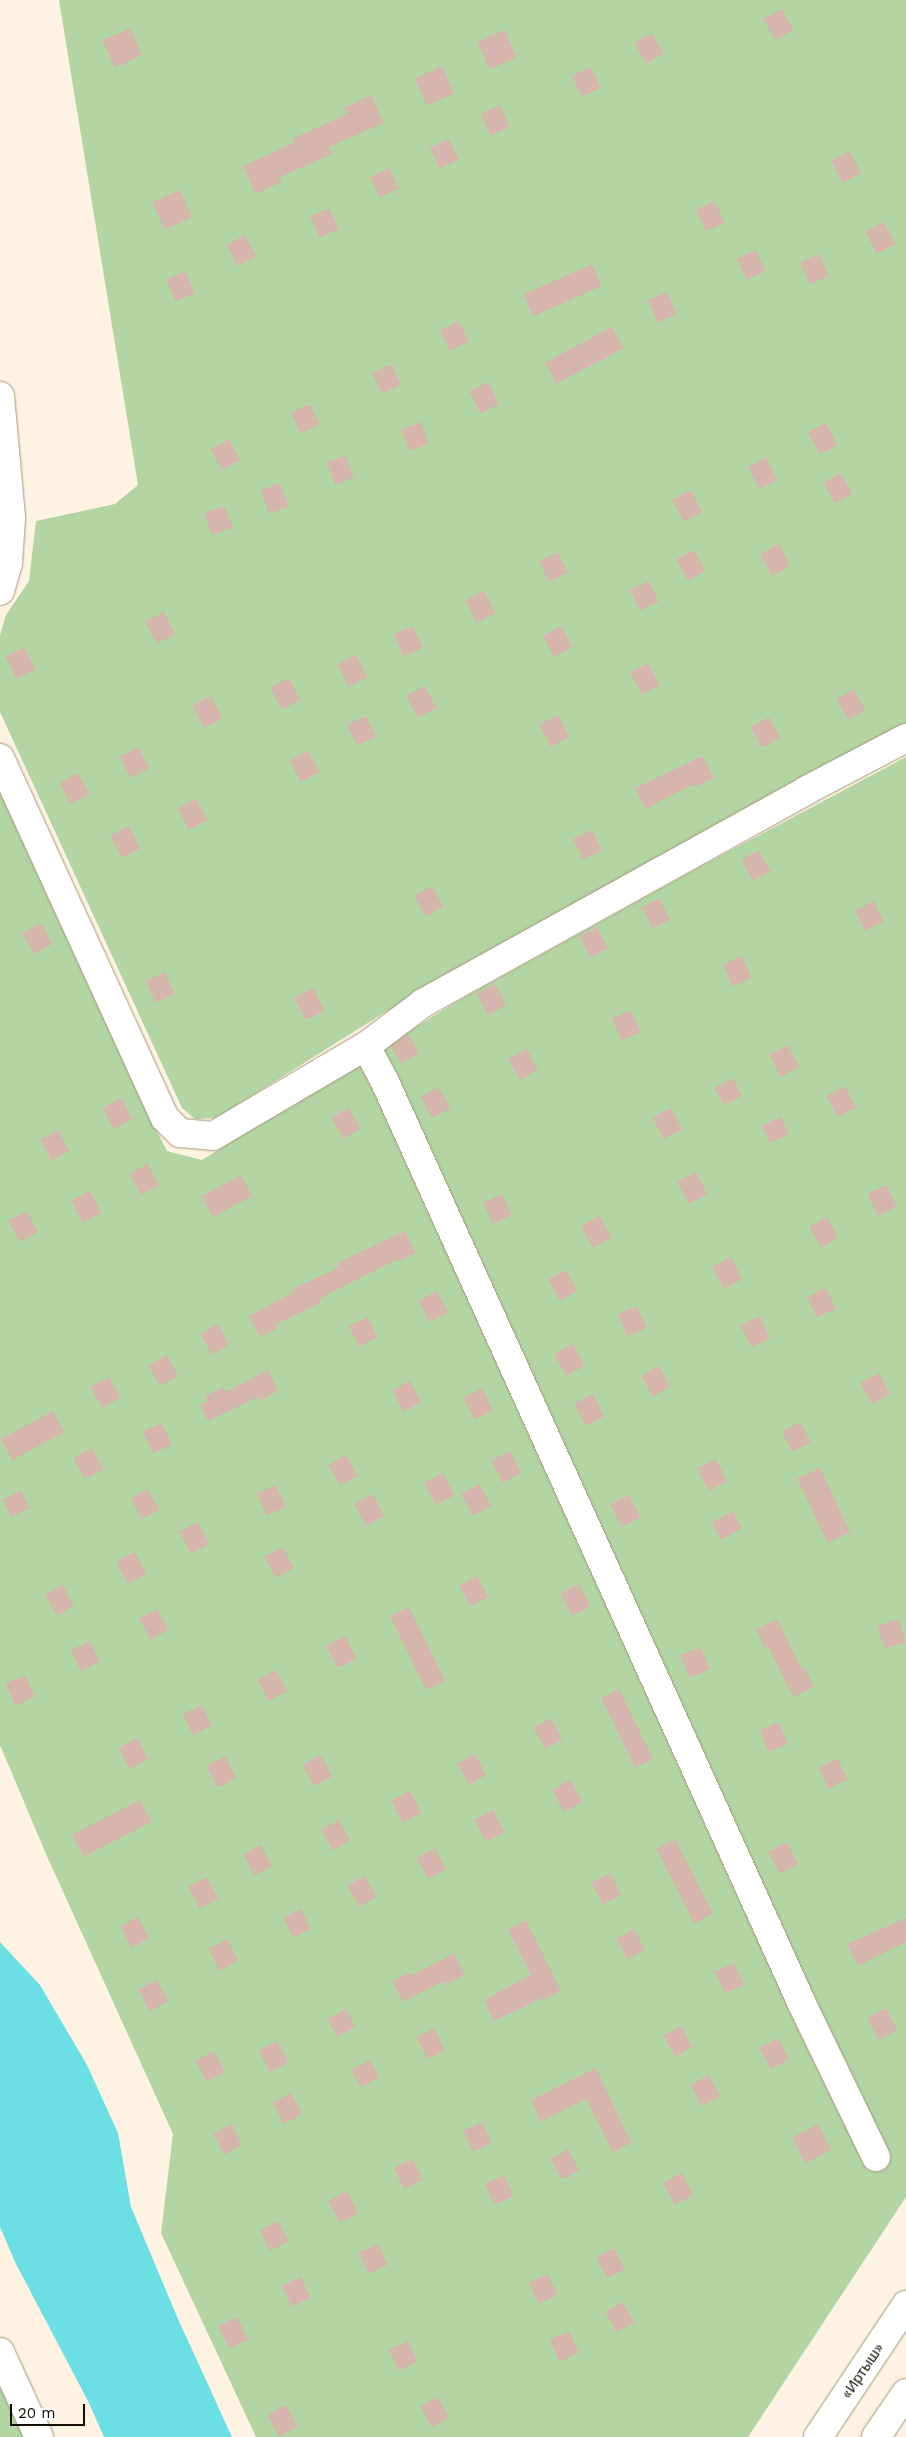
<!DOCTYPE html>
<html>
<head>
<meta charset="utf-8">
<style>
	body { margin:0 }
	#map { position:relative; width:906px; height:2437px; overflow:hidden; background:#fef3e3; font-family:"Work Sans",sans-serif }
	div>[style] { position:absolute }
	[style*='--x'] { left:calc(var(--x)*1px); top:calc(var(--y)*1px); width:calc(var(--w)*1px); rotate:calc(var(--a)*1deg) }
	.green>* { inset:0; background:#b2d5a3 }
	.water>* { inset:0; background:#6bdfe4 }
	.building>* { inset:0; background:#d6b5ac; transform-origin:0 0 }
	.roads { filter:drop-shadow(0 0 1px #a6967c) drop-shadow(0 0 1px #a6967c) }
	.minor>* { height:28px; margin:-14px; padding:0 14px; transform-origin:14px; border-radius:14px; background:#fff }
	.trunk>* { height:28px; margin:-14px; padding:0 14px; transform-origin:14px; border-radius:14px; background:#fff }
	span { translate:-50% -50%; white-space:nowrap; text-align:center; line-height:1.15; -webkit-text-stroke:4.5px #fff; paint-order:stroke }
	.street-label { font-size:15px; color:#140f06 }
	.scale { position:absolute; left:10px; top:2404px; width:75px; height:22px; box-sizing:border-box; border:2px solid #140f06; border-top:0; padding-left:6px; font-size:15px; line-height:18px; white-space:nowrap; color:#140f06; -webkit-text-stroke:4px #fff; paint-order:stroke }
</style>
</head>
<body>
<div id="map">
	<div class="green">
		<i style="clip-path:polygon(59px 0,906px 0,906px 730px,387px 1011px,216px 1118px,195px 1119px,182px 1108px,0 712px,0 635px,6px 615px,29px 581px,36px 521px,115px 504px,138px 485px)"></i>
		<i style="clip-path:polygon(906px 757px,906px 2197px,748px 2437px,256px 2437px,161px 2233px,173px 2134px,46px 1854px,0 1745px,0 773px,146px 1109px,167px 1151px,202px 1160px,461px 999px,692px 871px)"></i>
		<i style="clip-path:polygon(0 2386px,26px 2437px,0 2437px)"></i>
	</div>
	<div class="water">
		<i style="clip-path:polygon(0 1942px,40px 1985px,87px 2065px,118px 2133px,131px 2207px,178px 2319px,232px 2437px,104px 2437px,88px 2401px,16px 2264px,0 2227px)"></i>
	</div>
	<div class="building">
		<i style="left:782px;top:9px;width:24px;height:21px;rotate:62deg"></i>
		<i style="left:130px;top:28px;width:30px;height:30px;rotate:66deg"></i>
		<i style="left:505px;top:30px;width:30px;height:30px;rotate:67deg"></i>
		<i style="left:652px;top:33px;width:24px;height:20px;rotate:62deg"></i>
		<i style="left:442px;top:66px;width:30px;height:30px;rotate:66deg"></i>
		<i style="left:591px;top:67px;width:23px;height:21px;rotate:65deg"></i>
		<i style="clip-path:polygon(371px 95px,384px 123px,329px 147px,332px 154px,280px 177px,282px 182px,255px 194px,243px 166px,294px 143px,292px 139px,347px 114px,344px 108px)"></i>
		<i style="left:500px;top:105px;width:24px;height:21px;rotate:66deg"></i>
		<i style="left:449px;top:139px;width:23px;height:21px;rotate:65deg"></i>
		<i style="left:850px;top:151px;width:25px;height:21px;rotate:63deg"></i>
		<i style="left:389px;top:168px;width:23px;height:21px;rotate:65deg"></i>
		<i style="left:180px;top:190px;width:30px;height:30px;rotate:66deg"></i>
		<i style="left:715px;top:201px;width:24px;height:21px;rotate:66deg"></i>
		<i style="left:329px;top:208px;width:23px;height:21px;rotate:65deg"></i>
		<i style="left:884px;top:222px;width:25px;height:21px;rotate:63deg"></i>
		<i style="left:245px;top:235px;width:24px;height:21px;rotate:62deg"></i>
		<i style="left:756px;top:250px;width:23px;height:21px;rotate:65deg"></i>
		<i style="left:819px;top:254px;width:24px;height:21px;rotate:66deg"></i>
		<i style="left:592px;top:264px;width:24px;height:75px;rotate:66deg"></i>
		<i style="left:185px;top:271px;width:24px;height:21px;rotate:66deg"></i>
		<i style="left:667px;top:292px;width:24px;height:21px;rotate:66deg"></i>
		<i style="left:459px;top:321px;width:23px;height:21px;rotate:65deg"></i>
		<i style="left:612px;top:327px;width:24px;height:76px;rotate:62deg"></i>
		<i style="left:391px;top:364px;width:23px;height:21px;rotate:65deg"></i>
		<i style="left:488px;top:382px;width:25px;height:21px;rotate:63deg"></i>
		<i style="left:310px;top:404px;width:23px;height:21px;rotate:65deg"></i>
		<i style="left:421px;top:422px;width:23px;height:21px;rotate:70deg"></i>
		<i style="left:826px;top:423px;width:25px;height:20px;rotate:63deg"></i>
		<i style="left:229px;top:439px;width:24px;height:21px;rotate:62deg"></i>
		<i style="left:345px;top:455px;width:24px;height:20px;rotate:68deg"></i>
		<i style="left:766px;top:458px;width:25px;height:20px;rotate:63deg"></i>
		<i style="left:841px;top:473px;width:24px;height:20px;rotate:62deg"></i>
		<i style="left:280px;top:483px;width:25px;height:21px;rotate:69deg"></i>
		<i style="left:691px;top:490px;width:25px;height:21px;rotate:63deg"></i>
		<i style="left:225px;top:506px;width:23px;height:22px;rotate:70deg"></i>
		<i style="left:779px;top:544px;width:25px;height:21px;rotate:63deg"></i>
		<i style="left:694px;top:550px;width:24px;height:20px;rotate:62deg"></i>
		<i style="left:558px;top:552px;width:23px;height:21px;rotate:65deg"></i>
		<i style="left:649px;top:581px;width:23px;height:21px;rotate:65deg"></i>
		<i style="left:484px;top:591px;width:25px;height:21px;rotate:63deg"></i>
		<i style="left:164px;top:612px;width:25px;height:21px;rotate:63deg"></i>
		<i style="left:413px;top:626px;width:24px;height:21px;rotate:66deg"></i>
		<i style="left:561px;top:626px;width:24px;height:21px;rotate:62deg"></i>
		<i style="left:24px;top:647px;width:25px;height:21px;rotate:63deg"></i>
		<i style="left:356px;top:655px;width:25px;height:21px;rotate:63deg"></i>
		<i style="left:648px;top:663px;width:25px;height:20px;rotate:63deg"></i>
		<i style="left:289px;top:678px;width:25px;height:21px;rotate:63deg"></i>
		<i style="left:425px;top:686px;width:25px;height:21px;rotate:63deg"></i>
		<i style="left:854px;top:689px;width:24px;height:20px;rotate:62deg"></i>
		<i style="left:211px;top:696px;width:25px;height:21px;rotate:63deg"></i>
		<i style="left:558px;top:715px;width:25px;height:21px;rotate:63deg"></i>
		<i style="left:366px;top:716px;width:23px;height:21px;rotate:65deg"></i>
		<i style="left:769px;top:717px;width:24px;height:21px;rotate:62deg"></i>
		<i style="left:138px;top:747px;width:24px;height:21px;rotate:62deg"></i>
		<i style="left:308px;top:751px;width:24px;height:21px;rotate:62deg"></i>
		<i style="clip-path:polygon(703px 756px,714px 778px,695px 787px,694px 784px,646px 809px,635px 788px)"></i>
		<i style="left:78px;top:773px;width:24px;height:21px;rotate:62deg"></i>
		<i style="left:196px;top:799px;width:24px;height:21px;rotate:62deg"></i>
		<i style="left:129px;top:826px;width:25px;height:21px;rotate:63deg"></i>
		<i style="left:592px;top:830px;width:23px;height:21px;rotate:65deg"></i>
		<i style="left:759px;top:850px;width:24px;height:20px;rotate:62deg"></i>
		<i style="left:432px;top:886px;width:24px;height:20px;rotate:62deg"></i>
		<i style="left:659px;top:898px;width:24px;height:20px;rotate:62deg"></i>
		<i style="left:874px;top:901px;width:23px;height:21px;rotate:65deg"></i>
		<i style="left:41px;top:923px;width:24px;height:21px;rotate:62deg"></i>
		<i style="left:597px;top:927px;width:24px;height:20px;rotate:62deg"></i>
		<i style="left:742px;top:956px;width:24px;height:21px;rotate:66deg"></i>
		<i style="left:165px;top:972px;width:24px;height:21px;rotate:66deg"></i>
		<i style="left:495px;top:984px;width:24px;height:21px;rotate:62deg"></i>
		<i style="left:313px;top:988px;width:25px;height:21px;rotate:63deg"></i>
		<i style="left:631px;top:1010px;width:24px;height:21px;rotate:66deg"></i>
		<i style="clip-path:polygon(408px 1034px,419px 1054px,400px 1063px,391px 1046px)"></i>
		<i style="left:788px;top:1045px;width:25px;height:21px;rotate:63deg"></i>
		<i style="left:527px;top:1049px;width:24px;height:21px;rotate:62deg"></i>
		<i style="left:733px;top:1078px;width:20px;height:21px;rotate:63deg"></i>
		<i style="left:845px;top:1086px;width:24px;height:21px;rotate:62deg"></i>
		<i style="left:439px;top:1087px;width:24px;height:21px;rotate:62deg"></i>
		<i style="left:121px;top:1098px;width:24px;height:21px;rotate:62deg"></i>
		<i style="left:349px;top:1108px;width:24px;height:20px;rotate:62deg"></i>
		<i style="left:671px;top:1108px;width:24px;height:21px;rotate:62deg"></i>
		<i style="left:781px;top:1117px;width:19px;height:21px;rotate:65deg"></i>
		<i style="left:58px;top:1130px;width:24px;height:20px;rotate:62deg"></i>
		<i style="left:148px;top:1164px;width:24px;height:21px;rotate:62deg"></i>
		<i style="left:696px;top:1172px;width:25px;height:21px;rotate:63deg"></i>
		<i style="left:241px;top:1175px;width:24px;height:45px;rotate:62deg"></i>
		<i style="left:887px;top:1185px;width:24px;height:21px;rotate:66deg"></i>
		<i style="left:90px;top:1191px;width:25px;height:21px;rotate:63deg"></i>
		<i style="left:502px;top:1194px;width:23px;height:21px;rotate:65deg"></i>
		<i style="left:27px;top:1211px;width:24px;height:21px;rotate:62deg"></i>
		<i style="left:600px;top:1216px;width:25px;height:21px;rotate:63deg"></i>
		<i style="left:827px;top:1217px;width:24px;height:20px;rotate:62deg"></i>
		<i style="clip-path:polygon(405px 1231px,416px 1253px,397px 1262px,396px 1260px,319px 1299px,320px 1303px,276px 1324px,278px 1328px,260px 1337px,249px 1316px,292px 1293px,291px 1290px,339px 1267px,337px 1263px)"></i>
		<i style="left:731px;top:1257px;width:25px;height:21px;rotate:63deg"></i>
		<i style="left:566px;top:1270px;width:24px;height:20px;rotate:62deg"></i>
		<i style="left:826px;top:1288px;width:23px;height:21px;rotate:65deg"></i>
		<i style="left:437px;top:1291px;width:24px;height:21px;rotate:62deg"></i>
		<i style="left:637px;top:1306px;width:24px;height:21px;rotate:66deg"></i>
		<i style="left:759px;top:1316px;width:25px;height:21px;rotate:63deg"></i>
		<i style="left:368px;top:1317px;width:23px;height:21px;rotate:65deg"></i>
		<i style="left:218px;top:1324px;width:24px;height:20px;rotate:62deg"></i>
		<i style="left:573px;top:1344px;width:25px;height:21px;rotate:63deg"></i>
		<i style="left:167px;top:1355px;width:24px;height:21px;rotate:62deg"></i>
		<i style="left:659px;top:1366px;width:24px;height:20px;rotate:62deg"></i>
		<i style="clip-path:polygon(268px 1370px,278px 1391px,260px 1401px,258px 1397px,208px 1421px,200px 1405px,208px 1401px,205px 1396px,224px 1387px,226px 1392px)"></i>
		<i style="left:879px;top:1373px;width:24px;height:21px;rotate:62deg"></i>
		<i style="left:109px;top:1377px;width:24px;height:21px;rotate:62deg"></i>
		<i style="left:410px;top:1381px;width:24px;height:20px;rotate:62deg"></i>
		<i style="left:482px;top:1388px;width:25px;height:21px;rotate:63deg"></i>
		<i style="left:593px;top:1394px;width:25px;height:21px;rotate:63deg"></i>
		<i style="left:53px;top:1411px;width:24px;height:59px;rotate:62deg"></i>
		<i style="left:801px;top:1422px;width:23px;height:21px;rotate:65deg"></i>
		<i style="left:162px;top:1423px;width:24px;height:21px;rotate:66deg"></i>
		<i style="left:92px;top:1448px;width:24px;height:21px;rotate:62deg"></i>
		<i style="left:510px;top:1451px;width:25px;height:21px;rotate:63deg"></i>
		<i style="left:346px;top:1455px;width:24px;height:20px;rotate:62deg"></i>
		<i style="left:716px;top:1459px;width:25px;height:21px;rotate:63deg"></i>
		<i style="left:820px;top:1468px;width:71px;height:25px;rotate:65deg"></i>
		<i style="left:443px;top:1473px;width:25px;height:21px;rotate:63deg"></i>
		<i style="left:480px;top:1484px;width:25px;height:21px;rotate:63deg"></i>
		<i style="left:276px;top:1485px;width:24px;height:21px;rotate:66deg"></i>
		<i style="left:148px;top:1489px;width:24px;height:20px;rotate:62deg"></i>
		<i style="left:21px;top:1490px;width:20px;height:21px;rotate:63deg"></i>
		<i style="left:373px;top:1494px;width:25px;height:21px;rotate:63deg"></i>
		<i style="left:629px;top:1495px;width:25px;height:21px;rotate:63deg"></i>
		<i style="left:733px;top:1511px;width:20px;height:24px;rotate:63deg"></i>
		<i style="left:198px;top:1522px;width:25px;height:21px;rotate:63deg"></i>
		<i style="left:283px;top:1547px;width:24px;height:21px;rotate:62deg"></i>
		<i style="left:135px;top:1552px;width:25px;height:21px;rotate:63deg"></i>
		<i style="left:477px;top:1576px;width:24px;height:20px;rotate:62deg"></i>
		<i style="left:579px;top:1584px;width:25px;height:21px;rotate:63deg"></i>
		<i style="left:63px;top:1585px;width:24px;height:20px;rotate:62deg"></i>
		<i style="left:409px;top:1607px;width:82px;height:21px;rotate:64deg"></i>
		<i style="left:157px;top:1609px;width:24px;height:20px;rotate:62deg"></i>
		<i style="clip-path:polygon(777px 1619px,802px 1670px,805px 1668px,814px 1687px,793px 1697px,768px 1646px,765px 1648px,756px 1629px)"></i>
		<i style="left:898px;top:1619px;width:24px;height:22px;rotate:71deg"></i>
		<i style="left:345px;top:1636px;width:25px;height:21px;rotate:63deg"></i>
		<i style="left:90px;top:1641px;width:23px;height:21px;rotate:65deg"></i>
		<i style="left:701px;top:1647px;width:24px;height:22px;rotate:68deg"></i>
		<i style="left:276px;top:1670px;width:24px;height:21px;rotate:62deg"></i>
		<i style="left:25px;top:1675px;width:24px;height:21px;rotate:66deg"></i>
		<i style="left:619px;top:1689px;width:78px;height:20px;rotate:64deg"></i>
		<i style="left:202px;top:1705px;width:23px;height:21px;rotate:65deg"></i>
		<i style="left:551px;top:1718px;width:24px;height:20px;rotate:62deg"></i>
		<i style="left:779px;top:1722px;width:24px;height:21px;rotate:68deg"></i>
		<i style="left:137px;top:1738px;width:24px;height:21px;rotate:62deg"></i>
		<i style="left:475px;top:1754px;width:24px;height:20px;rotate:62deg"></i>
		<i style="left:321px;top:1755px;width:24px;height:21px;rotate:62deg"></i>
		<i style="left:225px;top:1756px;width:25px;height:21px;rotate:63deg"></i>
		<i style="left:838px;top:1759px;width:23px;height:21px;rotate:65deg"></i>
		<i style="left:571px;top:1780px;width:25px;height:21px;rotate:63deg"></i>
		<i style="left:410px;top:1791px;width:25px;height:21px;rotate:63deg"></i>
		<i style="left:140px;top:1800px;width:25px;height:76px;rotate:63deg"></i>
		<i style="left:493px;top:1810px;width:25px;height:21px;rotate:63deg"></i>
		<i style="left:339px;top:1820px;width:24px;height:20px;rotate:62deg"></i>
		<i style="left:675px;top:1839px;width:84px;height:21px;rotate:63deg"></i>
		<i style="left:787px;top:1842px;width:25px;height:21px;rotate:63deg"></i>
		<i style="left:261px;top:1845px;width:24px;height:20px;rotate:62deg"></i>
		<i style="left:435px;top:1848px;width:24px;height:21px;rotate:62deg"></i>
		<i style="left:610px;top:1873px;width:25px;height:21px;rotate:63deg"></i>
		<i style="left:365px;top:1876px;width:24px;height:20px;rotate:62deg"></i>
		<i style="left:207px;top:1877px;width:25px;height:21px;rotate:63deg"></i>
		<i style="left:301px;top:1909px;width:22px;height:20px;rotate:63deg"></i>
		<i style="left:138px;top:1917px;width:24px;height:20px;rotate:62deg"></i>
		<i style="clip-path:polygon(906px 1918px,906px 1942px,858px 1966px,847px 1944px)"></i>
		<i style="clip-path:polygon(526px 1920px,561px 1991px,543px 2000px,541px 1998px,494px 2021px,484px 2000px,531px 1975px,508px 1929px)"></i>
		<i style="left:634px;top:1929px;width:24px;height:20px;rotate:62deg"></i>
		<i style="left:227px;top:1939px;width:25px;height:21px;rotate:63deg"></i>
		<i style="clip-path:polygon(454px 1953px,465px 1975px,446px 1984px,444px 1981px,403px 2002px,392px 1981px,411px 1972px,412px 1975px)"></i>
		<i style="left:734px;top:1963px;width:24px;height:21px;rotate:66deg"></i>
		<i style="left:157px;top:1980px;width:24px;height:21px;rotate:62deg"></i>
		<i style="left:886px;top:2008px;width:25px;height:21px;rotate:63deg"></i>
		<i style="left:346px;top:2009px;width:20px;height:21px;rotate:63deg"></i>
		<i style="left:681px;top:2026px;width:24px;height:20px;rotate:62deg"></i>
		<i style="left:434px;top:2028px;width:25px;height:20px;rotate:63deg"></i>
		<i style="left:778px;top:2038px;width:24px;height:21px;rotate:62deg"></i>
		<i style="left:277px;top:2041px;width:24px;height:21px;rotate:62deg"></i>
		<i style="left:214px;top:2051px;width:24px;height:21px;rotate:62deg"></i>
		<i style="left:370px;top:2060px;width:20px;height:21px;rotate:63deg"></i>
		<i style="clip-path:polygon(596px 2068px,631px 2143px,613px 2152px,586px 2099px,541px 2122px,531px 2100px)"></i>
		<i style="left:709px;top:2075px;width:24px;height:21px;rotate:62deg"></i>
		<i style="left:291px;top:2093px;width:24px;height:21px;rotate:62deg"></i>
		<i style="left:482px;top:2122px;width:23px;height:21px;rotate:65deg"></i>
		<i style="left:231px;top:2124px;width:24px;height:20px;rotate:62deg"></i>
		<i style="left:818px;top:2124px;width:29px;height:29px;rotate:63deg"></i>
		<i style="left:568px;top:2149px;width:24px;height:20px;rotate:62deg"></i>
		<i style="left:413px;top:2159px;width:23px;height:21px;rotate:65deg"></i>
		<i style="left:682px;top:2173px;width:25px;height:21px;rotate:63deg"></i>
		<i style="left:504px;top:2175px;width:23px;height:21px;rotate:65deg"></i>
		<i style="left:347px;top:2191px;width:25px;height:21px;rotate:63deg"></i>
		<i style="left:279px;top:2221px;width:23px;height:21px;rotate:65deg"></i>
		<i style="left:378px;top:2244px;width:23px;height:21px;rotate:65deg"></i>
		<i style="left:614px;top:2248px;width:24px;height:20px;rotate:62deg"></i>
		<i style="left:548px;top:2274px;width:23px;height:21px;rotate:65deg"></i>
		<i style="left:301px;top:2277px;width:23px;height:21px;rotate:65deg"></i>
		<i style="left:623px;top:2302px;width:24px;height:20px;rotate:62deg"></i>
		<i style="left:237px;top:2317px;width:25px;height:21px;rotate:63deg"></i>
		<i style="left:569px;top:2331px;width:24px;height:21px;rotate:66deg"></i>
		<i style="left:408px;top:2341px;width:23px;height:21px;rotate:65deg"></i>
		<i style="left:438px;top:2397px;width:24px;height:20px;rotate:62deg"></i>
		<i style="left:286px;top:2405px;width:25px;height:21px;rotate:63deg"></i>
	</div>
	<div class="roads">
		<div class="minor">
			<i style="--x:0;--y:396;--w:122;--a:84.8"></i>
			<i style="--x:11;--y:518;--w:45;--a:93.8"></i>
			<i style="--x:8;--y:563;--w:29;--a:106"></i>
			<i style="--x:0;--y:758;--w:396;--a:65.4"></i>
			<i style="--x:165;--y:1118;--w:21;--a:45"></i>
			<i style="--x:180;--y:1133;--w:33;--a:5"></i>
			<i style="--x:213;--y:1136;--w:178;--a:-30.5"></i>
			<i style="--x:366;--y:1046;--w:41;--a:62.2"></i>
			<i style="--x:385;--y:1082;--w:1012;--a:65.66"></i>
			<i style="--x:802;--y:2004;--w:170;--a:64.2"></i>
			<i style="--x:366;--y:1046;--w:71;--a:-37"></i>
			<i style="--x:423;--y:1003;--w:439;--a:-29"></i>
			<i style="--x:807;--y:790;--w:112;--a:-27.7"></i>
			<i style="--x:0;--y:2352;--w:94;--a:65.4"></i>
		</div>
		<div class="trunk">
			<i style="--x:818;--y:2437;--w:159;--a:-56.3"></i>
			<i style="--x:876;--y:2437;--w:53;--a:-55.7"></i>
		</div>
	</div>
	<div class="street-label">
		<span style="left:863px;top:2371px;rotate:-56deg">«Иртыш»</span>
	</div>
	<div class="scale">20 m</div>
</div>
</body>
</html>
